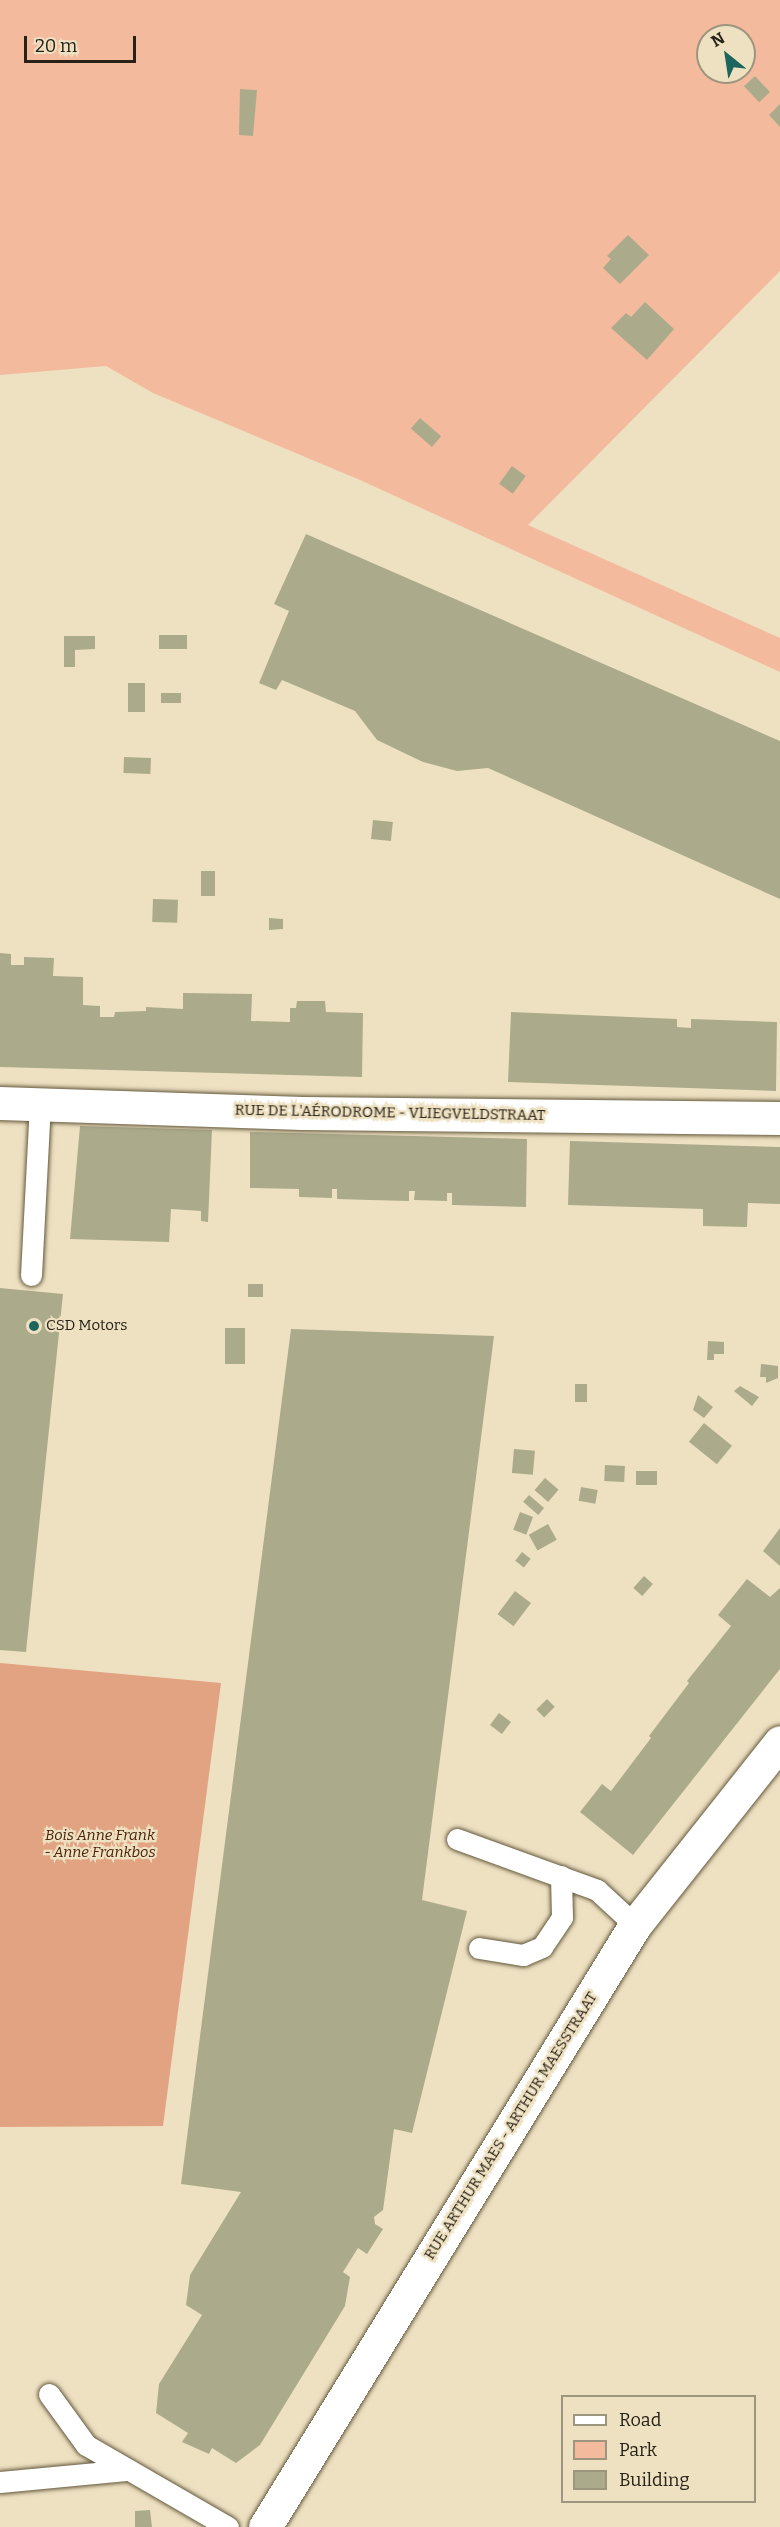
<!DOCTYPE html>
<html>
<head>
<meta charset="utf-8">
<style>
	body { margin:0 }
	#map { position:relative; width:780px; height:2527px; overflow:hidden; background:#eee1c2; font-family:Bitter,serif }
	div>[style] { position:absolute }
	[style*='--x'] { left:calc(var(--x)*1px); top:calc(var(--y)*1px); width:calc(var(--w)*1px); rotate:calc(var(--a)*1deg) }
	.green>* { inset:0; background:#f3ba9d }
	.forest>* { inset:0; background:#e2a382 }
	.building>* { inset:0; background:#abab8c; transform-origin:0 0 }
	.roads { filter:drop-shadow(0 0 2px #63583d) drop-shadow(0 0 2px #63583d) }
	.lane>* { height:21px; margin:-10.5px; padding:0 10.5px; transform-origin:10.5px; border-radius:10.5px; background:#fff }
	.street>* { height:33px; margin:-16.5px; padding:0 16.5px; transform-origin:16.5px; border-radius:16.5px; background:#fff }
	.dots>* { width:16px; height:16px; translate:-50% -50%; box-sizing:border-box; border:3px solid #eee1c2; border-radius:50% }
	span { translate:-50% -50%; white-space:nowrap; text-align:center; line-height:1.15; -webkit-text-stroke:4.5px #eee1c2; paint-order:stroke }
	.street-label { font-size:15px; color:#272217 }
	.poi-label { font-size:15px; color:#272217 }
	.left { translate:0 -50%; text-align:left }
	.park-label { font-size:15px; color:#4a2209; font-style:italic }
	.legend { position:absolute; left:561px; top:2395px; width:195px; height:108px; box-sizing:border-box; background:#eee1c2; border:2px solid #9e957e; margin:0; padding:8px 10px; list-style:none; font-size:18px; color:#272217 }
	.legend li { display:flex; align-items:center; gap:12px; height:30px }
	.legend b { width:30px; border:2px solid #9e957e }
	.north { position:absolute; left:696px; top:24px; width:60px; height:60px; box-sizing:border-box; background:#eee1c2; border:2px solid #9e957e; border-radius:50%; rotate:330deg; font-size:16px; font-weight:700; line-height:24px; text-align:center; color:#272217 }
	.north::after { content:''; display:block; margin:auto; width:21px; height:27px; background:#1c665e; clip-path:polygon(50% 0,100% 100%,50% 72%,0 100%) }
	.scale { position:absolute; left:24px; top:36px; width:112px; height:27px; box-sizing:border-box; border:3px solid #272217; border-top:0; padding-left:8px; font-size:18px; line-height:21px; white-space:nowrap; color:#272217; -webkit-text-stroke:4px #eee1c2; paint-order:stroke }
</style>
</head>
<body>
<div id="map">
	<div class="green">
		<i style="clip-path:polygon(evenodd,0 0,780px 0,780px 271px,528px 525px,780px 638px,780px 672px,360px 480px,153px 393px,106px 366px,0 375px,0 0,708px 36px,744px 36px,744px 72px,708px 72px,708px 36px)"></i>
	</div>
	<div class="forest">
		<i style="clip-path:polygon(0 1663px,221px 1683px,163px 2126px,0 2127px)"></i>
	</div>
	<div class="building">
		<i style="left:755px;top:76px;width:22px;height:15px;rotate:47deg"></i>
		<i style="clip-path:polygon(240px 89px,257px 90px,253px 136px,239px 135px)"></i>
		<i style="clip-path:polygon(780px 104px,780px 127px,769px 115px)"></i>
		<i style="clip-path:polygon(628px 235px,649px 255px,620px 284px,603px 268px,611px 259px,607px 256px)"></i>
		<i style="clip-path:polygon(645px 302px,674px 329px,647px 360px,611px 328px,626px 313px,631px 317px)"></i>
		<i style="left:420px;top:418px;width:28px;height:14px;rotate:41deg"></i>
		<i style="left:512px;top:466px;width:17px;height:22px;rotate:36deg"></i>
		<i style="clip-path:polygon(306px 534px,780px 741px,780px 899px,488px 768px,457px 771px,423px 762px,377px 740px,355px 711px,282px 680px,276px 690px,259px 683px,289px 611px,274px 604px)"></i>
		<i style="left:159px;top:635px;width:28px;height:14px"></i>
		<i style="clip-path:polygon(64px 636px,95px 636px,95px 649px,75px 650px,75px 667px,64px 667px)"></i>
		<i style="left:128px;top:683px;width:17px;height:29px"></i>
		<i style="left:161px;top:693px;width:20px;height:10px"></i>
		<i style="left:124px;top:757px;width:27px;height:16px;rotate:2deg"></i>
		<i style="left:373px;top:820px;width:20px;height:19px;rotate:6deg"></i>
		<i style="left:201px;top:871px;width:14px;height:25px"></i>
		<i style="left:153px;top:899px;width:25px;height:23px;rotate:2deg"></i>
		<i style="clip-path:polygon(269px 918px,283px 919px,283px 929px,269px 930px)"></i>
		<i style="clip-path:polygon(0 953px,11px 954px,11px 965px,24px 965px,24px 957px,54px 958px,53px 976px,83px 977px,83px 1005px,100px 1006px,100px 1017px,114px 1017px,115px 1012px,146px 1011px,146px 1007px,183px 1009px,183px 993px,252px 994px,251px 1021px,290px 1022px,290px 1008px,296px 1008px,297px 1001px,325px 1001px,326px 1012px,363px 1013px,362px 1077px,0 1067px)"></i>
		<i style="clip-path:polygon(511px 1012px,677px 1019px,677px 1027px,691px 1028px,691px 1019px,777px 1022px,776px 1091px,508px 1082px)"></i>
		<i style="clip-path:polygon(80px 1126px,212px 1130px,208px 1222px,201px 1221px,201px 1211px,171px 1209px,169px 1242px,70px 1239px)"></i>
		<i style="clip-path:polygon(250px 1132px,527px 1139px,526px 1207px,452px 1205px,452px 1193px,447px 1193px,447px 1201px,414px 1200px,415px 1191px,409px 1191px,409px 1201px,370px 1200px,337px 1199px,337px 1189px,332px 1189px,332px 1198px,299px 1197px,299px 1189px,250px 1188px)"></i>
		<i style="clip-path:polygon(570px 1141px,780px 1147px,780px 1204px,748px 1203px,747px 1227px,703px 1226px,703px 1209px,568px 1205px)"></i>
		<i style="left:248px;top:1284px;width:15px;height:13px"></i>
		<i style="clip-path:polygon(0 1288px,63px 1294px,26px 1652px,0 1650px)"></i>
		<i style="left:245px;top:1328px;width:36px;height:20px;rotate:90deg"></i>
		<i style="clip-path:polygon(291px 1329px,494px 1336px,422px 1900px,467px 1911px,412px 2133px,394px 2129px,383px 2210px,374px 2217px,375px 2224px,383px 2229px,367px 2254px,358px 2248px,343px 2272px,350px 2277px,345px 2306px,260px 2445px,236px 2463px,212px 2448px,209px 2454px,182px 2442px,188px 2433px,156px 2413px,159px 2384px,202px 2315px,186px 2305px,190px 2275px,241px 2192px,181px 2184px)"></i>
		<i style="clip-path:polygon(708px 1341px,724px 1342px,724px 1354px,714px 1354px,714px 1360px,707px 1360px)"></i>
		<i style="clip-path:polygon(761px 1364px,778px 1366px,778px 1378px,766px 1383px,766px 1377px,760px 1377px)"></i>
		<i style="left:575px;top:1384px;width:12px;height:18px"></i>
		<i style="clip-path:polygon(740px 1386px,759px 1397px,752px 1406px,734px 1391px)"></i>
		<i style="clip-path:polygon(698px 1395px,713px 1407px,704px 1418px,693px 1410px)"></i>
		<i style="left:704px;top:1423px;width:36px;height:24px;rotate:39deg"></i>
		<i style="left:514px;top:1449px;width:21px;height:24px;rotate:5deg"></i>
		<i style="left:605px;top:1465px;width:20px;height:16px;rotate:3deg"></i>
		<i style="left:636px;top:1471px;width:21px;height:14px"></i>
		<i style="left:545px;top:1478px;width:18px;height:16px;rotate:41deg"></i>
		<i style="left:581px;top:1487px;width:17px;height:14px;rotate:10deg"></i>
		<i style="left:529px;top:1495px;width:20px;height:9px;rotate:41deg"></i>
		<i style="left:520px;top:1512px;width:14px;height:19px;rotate:21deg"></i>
		<i style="left:548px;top:1524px;width:18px;height:22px;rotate:61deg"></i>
		<i style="clip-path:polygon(780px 1528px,780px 1566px,763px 1551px)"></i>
		<i style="left:522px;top:1552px;width:11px;height:11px;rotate:38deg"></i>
		<i style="left:644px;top:1576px;width:12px;height:16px;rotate:42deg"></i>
		<i style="clip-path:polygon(747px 1579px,770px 1597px,780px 1588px,780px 1669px,633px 1855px,580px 1812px,602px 1784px,611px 1791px,651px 1738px,649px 1736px,689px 1683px,687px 1681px,731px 1626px,718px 1615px)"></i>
		<i style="left:515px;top:1591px;width:20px;height:29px;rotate:37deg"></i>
		<i style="left:547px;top:1699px;width:11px;height:15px;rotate:45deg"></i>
		<i style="left:499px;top:1713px;width:15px;height:15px;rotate:37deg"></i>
		<i style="clip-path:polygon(150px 2510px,152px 2527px,135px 2527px,135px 2511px)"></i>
	</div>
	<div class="roads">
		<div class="lane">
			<i style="--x:31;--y:1275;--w:171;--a:-87"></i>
			<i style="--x:457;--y:1839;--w:149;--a:20"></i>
			<i style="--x:597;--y:1890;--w:52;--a:42.6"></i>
			<i style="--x:479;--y:1948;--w:45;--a:9"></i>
			<i style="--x:523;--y:1955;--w:21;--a:-23"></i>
			<i style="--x:542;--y:1947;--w:36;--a:-56"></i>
			<i style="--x:562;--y:1917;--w:41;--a:-91.4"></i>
			<i style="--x:49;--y:2394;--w:63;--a:54"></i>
			<i style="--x:86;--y:2445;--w:164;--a:30"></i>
			<i style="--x:0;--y:2482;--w:129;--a:-5.4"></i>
		</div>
		<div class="street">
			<i style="--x:0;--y:1103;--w:302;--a:1.9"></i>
			<i style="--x:302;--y:1113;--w:478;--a:0.6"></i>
			<i style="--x:265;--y:2527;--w:707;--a:-58.42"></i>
			<i style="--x:635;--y:1925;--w:233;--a:-51.6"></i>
		</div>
	</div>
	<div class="dots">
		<i style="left:34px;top:1326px;background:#1c665e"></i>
	</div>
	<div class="street-label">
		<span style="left:390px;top:1113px;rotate:1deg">RUE DE L'AÉRODROME - VLIEGVELDSTRAAT</span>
		<span style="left:511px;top:2126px;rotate:-58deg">RUE ARTHUR MAES - ARTHUR MAESSTRAAT</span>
	</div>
	<div class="poi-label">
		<span class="left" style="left:46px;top:1326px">CSD Motors</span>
	</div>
	<div class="park-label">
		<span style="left:100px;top:1844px">Bois Anne Frank<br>- Anne Frankbos</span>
	</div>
	<ul class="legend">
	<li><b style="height:8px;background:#fff"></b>Road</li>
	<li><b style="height:16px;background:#f3ba9d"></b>Park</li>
	<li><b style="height:16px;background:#abab8c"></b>Building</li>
	</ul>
	<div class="north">N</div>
	<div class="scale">20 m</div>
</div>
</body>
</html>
